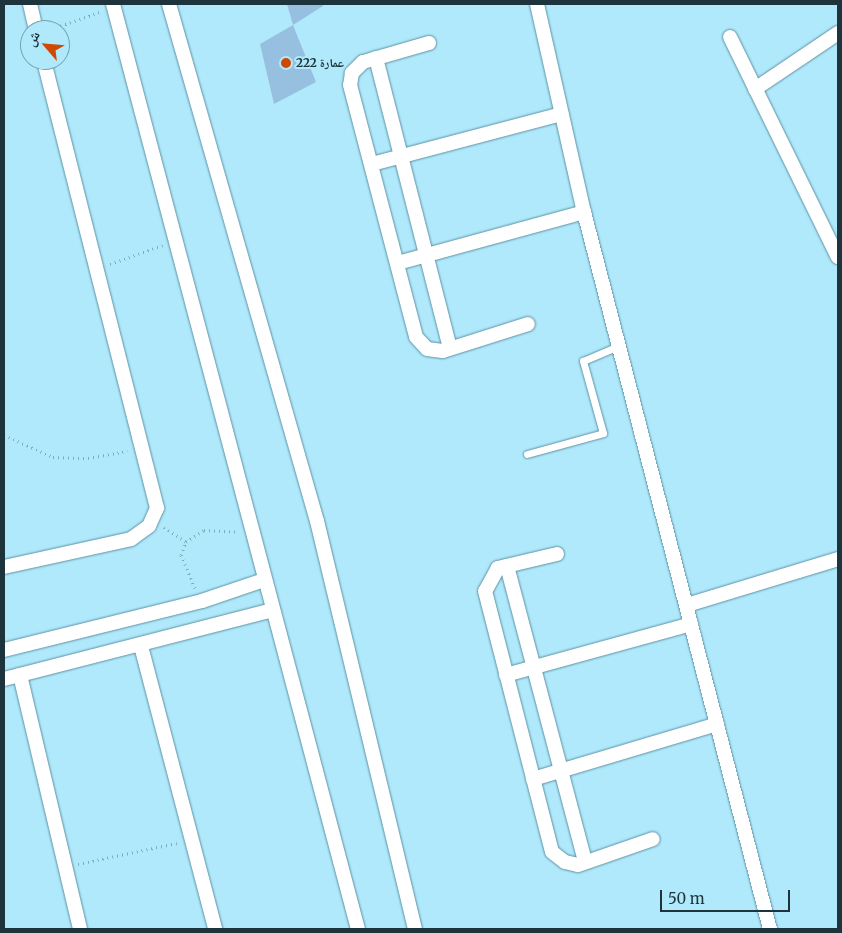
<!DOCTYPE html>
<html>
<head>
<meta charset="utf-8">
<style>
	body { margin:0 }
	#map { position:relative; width:842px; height:933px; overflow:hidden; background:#b1e9fc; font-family:Merriweather,"Noto Naskh Arabic",serif }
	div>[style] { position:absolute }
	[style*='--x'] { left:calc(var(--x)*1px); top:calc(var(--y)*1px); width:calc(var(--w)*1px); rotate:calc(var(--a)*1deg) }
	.building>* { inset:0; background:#97c0e0 }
	.path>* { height:3px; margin-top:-1.5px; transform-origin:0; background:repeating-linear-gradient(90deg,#7fabbb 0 1px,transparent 0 5px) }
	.roads { filter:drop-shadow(0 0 1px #5d92a4) drop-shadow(0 0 1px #5d92a4) }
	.service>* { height:7px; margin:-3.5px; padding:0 3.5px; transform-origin:3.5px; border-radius:3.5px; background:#fff }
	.minor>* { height:14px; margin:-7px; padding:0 7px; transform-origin:7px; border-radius:7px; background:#fff }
	.dots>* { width:14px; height:14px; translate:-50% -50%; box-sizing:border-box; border:2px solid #b1e9fc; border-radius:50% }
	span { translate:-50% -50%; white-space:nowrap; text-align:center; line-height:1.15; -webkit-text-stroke:4px #b1e9fc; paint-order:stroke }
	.poi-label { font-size:12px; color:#1e343c; font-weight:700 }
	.left { translate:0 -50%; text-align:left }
	.frame { position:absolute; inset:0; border:5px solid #1e343c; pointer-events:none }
	.north { position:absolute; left:20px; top:20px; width:50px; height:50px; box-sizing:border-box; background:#b1e9fc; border:1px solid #76a1af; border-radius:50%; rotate:297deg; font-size:14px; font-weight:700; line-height:20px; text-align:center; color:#1e343c }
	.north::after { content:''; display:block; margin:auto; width:18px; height:22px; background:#ce4a00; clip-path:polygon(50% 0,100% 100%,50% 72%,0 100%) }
	.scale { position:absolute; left:660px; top:890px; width:130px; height:22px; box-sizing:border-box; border:2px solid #1e343c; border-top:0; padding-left:6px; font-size:15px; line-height:18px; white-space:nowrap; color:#1e343c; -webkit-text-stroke:4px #b1e9fc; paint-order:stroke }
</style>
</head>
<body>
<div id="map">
	<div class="building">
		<i style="clip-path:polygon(287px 4px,323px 4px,323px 6px,293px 25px)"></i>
		<i style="clip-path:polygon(293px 25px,316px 82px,274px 104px,260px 44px)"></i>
	</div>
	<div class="path">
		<i style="--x:51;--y:29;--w:52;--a:-19.1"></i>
		<i style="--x:110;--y:264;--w:56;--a:-19.7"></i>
		<i style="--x:4;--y:435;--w:54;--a:24.2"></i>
		<i style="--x:53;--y:457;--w:35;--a:2"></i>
		<i style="--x:88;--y:458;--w:40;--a:-10"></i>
		<i style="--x:164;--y:527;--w:27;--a:34"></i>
		<i style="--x:195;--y:588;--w:36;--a:-113"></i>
		<i style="--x:181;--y:555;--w:14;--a:-69"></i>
		<i style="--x:186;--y:542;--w:22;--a:-34"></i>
		<i style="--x:204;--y:530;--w:33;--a:3"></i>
		<i style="--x:78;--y:864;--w:101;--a:-12"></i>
	</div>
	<div class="roads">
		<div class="service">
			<i style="--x:527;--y:454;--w:79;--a:-15.4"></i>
			<i style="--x:603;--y:433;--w:75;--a:-105.5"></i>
			<i style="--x:583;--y:361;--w:39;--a:-23"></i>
		</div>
		<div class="minor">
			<i style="--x:30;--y:4;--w:27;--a:77"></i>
			<i style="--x:113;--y:4;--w:957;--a:75.17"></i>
			<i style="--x:169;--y:4;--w:538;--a:74.03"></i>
			<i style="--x:317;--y:521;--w:420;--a:76.5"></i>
			<i style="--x:537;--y:4;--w:213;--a:77.3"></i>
			<i style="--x:584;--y:212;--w:741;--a:75.46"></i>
			<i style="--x:730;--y:37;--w:245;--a:63.9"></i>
			<i style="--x:429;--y:43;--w:69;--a:163.9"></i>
			<i style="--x:363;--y:62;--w:16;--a:135"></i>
			<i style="--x:352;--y:73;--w:12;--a:99"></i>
			<i style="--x:350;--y:85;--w:260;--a:75.3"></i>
			<i style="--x:416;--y:337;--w:16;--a:47"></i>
			<i style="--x:427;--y:349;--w:16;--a:7"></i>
			<i style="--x:443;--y:351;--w:89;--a:-17.6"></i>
			<i style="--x:376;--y:58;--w:299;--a:75.7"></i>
			<i style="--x:755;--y:89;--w:100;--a:-34"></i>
			<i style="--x:372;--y:164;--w:196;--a:-14.8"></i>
			<i style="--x:398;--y:263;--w:193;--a:-15.3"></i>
			<i style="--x:557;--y:554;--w:61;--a:166.7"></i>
			<i style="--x:498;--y:568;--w:26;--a:119"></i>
			<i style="--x:485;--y:591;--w:269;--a:75.6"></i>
			<i style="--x:552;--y:852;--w:16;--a:38"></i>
			<i style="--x:565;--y:862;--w:13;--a:13"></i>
			<i style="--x:578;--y:865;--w:79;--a:-19.1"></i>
			<i style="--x:507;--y:566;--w:306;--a:75.2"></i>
			<i style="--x:4;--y:567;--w:130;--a:-12.4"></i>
			<i style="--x:131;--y:539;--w:22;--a:-36"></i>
			<i style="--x:149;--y:526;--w:20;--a:-66"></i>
			<i style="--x:157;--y:508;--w:462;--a:-104.2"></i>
			<i style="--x:687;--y:605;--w:158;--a:-16.9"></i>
			<i style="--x:141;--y:646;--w:293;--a:75.3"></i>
			<i style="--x:4;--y:650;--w:204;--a:-13.9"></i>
			<i style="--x:202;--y:601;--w:65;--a:-18.7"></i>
			<i style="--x:20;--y:675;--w:261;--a:76.7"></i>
			<i style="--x:506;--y:675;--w:192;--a:-15.4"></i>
			<i style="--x:4;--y:679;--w:277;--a:-14.4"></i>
			<i style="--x:533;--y:779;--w:192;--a:-16.6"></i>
		</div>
	</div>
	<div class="dots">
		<i style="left:286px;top:63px;background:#ce4a00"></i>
	</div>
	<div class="poi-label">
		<span class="left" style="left:296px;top:63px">عمارة 222</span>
	</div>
	<div class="frame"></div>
	<div class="north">ش</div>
	<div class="scale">50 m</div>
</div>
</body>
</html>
